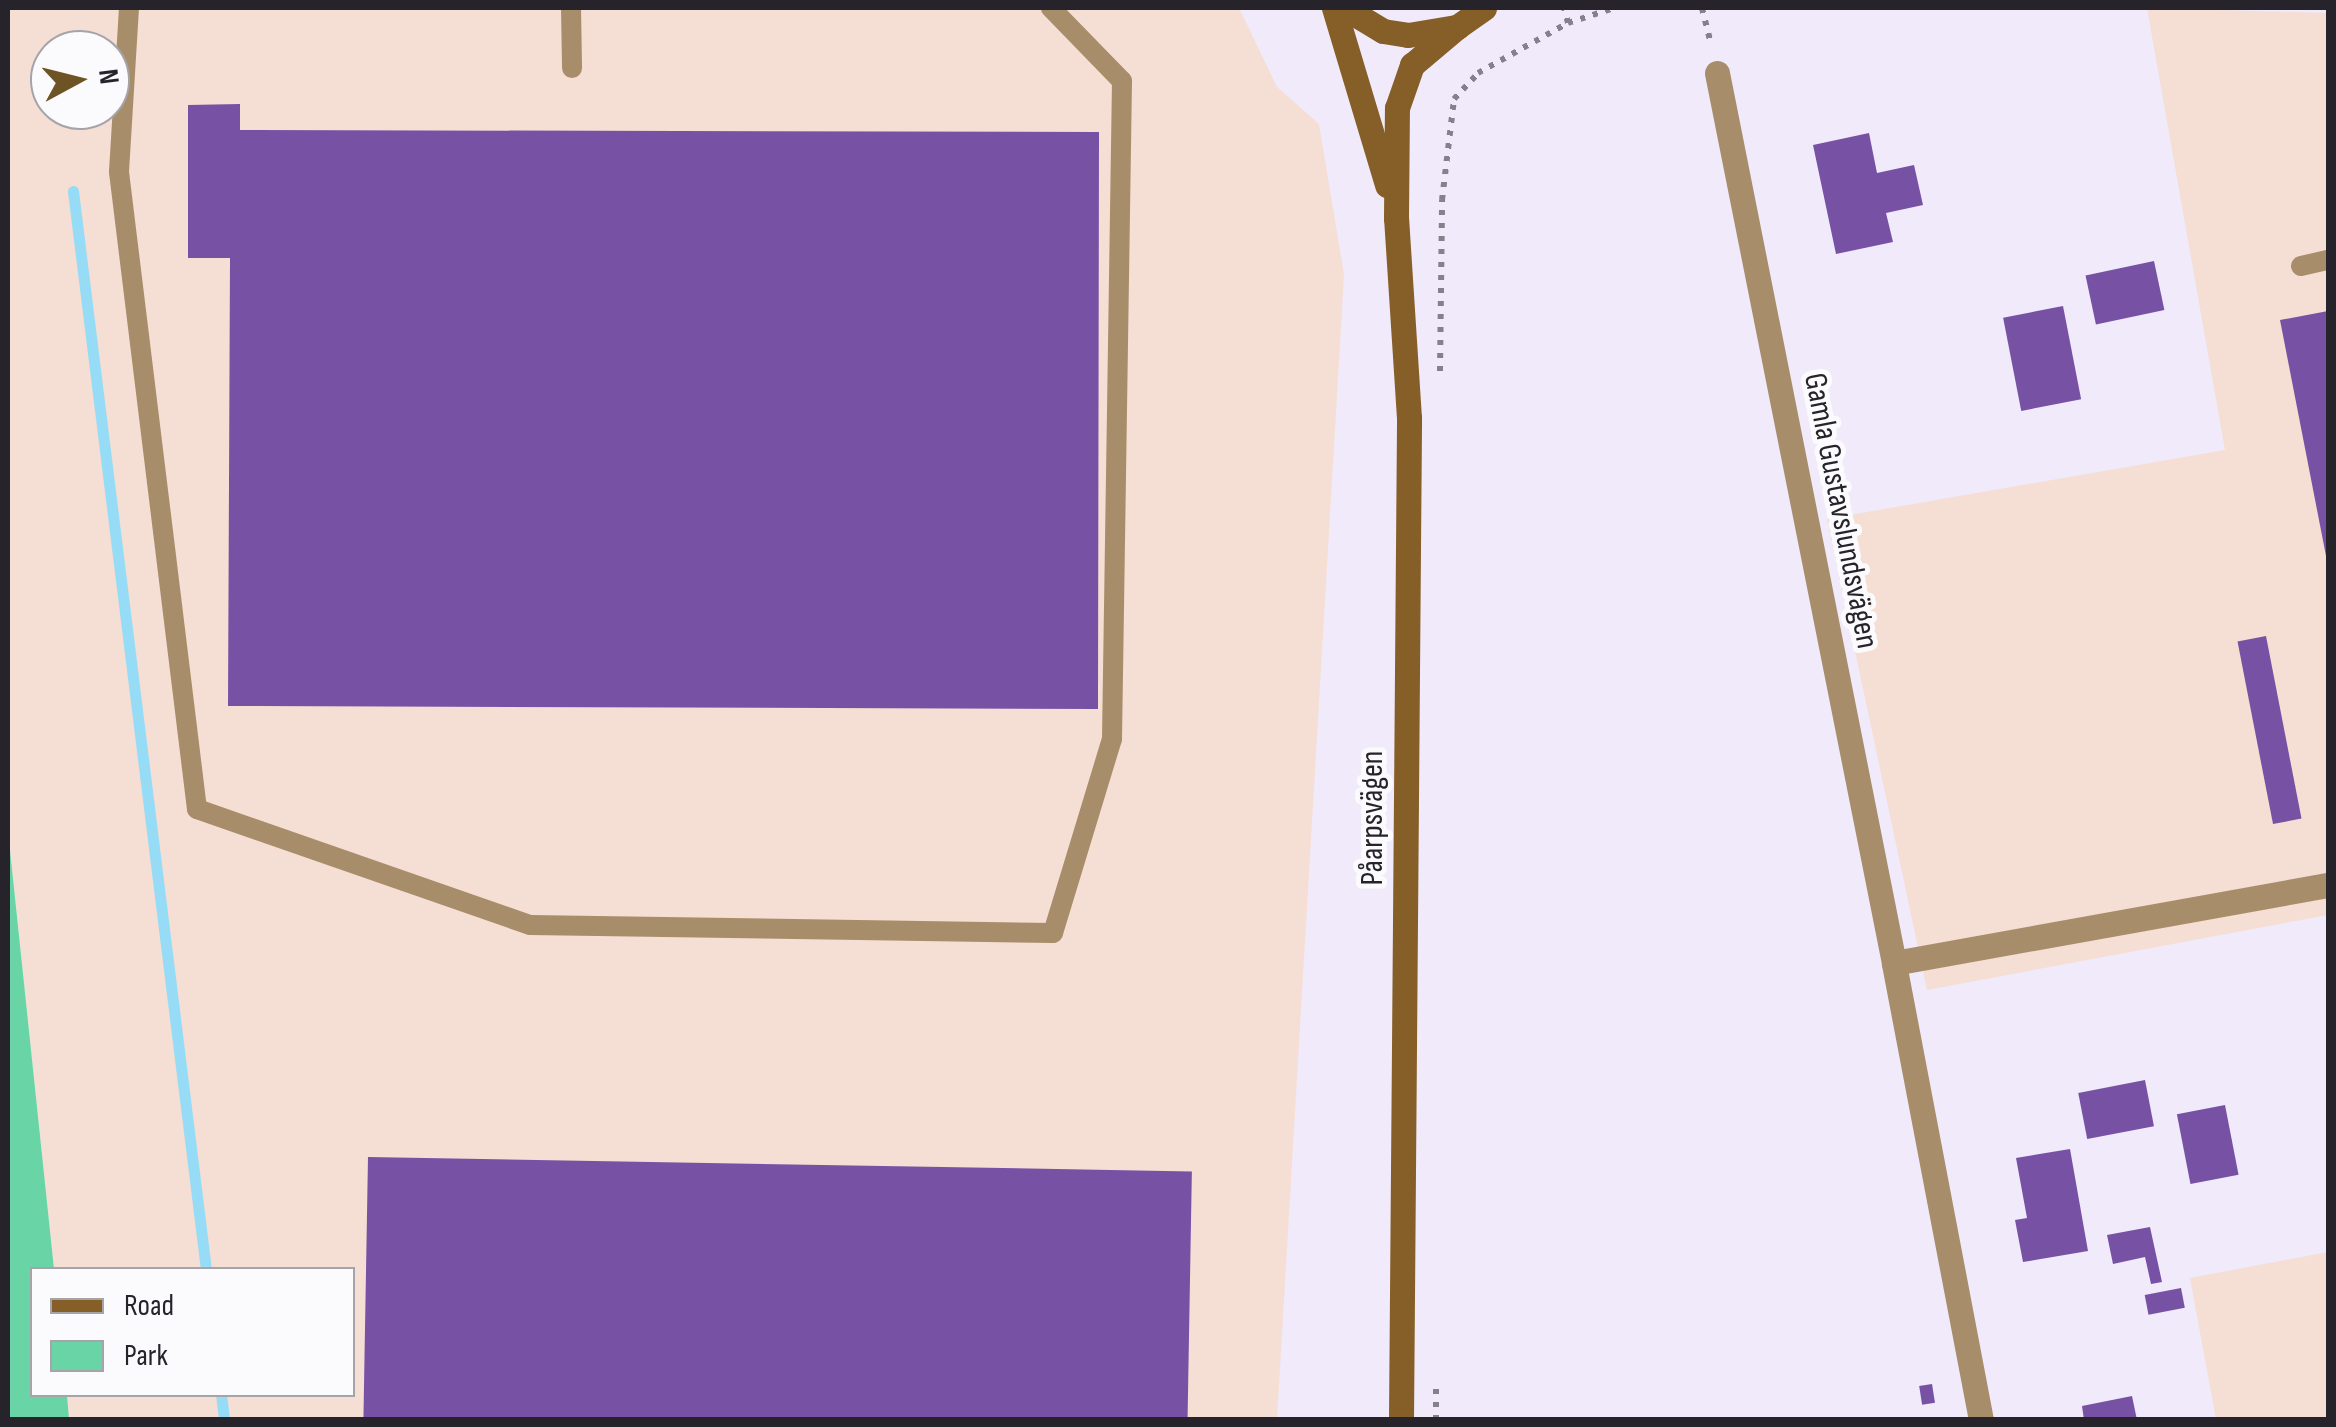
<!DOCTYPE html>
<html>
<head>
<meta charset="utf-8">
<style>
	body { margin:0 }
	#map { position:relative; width:2336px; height:1427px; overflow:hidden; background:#f0eafa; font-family:"Sofia Sans Condensed",sans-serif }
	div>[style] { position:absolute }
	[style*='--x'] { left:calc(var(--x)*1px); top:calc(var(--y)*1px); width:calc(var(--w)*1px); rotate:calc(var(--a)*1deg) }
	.industrial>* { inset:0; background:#f5ded3 }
	.green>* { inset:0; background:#69d4a5 }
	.stream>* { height:11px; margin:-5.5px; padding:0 5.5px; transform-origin:5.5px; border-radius:5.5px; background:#97dcf6 }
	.building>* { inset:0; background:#7752a4; transform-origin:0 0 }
	.path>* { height:6px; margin-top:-3px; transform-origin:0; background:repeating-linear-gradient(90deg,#85818c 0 5px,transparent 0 13px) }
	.lane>* { height:20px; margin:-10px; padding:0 10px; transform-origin:10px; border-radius:10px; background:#a88d6b }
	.street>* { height:25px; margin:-12.5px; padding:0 12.5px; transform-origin:12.5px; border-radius:12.5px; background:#a88d6b }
	.secondary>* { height:25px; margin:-12.5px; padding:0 12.5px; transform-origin:12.5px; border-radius:12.5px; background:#865e27 }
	span { translate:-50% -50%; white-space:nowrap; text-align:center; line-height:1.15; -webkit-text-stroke:10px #fbfafd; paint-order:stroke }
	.street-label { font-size:32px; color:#26242a }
	.frame { position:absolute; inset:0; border:10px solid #26242a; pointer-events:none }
	.legend { position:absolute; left:30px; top:1267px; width:325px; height:130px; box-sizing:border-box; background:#fbfafd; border:2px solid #a6a4a9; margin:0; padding:12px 18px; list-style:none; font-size:30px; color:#26242a }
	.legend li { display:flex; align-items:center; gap:20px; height:50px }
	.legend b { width:50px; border:2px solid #a6a4a9 }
	.north { position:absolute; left:30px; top:30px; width:100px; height:100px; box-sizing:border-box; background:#fbfafd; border:2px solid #a6a4a9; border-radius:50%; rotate:83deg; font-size:28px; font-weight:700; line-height:40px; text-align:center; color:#26242a }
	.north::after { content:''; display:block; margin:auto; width:35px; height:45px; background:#6e5425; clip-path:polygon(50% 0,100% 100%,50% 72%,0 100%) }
</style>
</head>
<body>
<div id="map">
	<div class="industrial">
		<i style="clip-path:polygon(evenodd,8px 8px,1239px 8px,1277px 87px,1319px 124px,1344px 275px,1277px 1419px,69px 1419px,67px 1395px,352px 1394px,352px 1270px,54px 1269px,8px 831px,8px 8px,50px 50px,110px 50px,110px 110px,50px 110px,50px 50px)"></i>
		<i style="clip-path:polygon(2147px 8px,2328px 13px,2328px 915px,1927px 990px,1827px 519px,2225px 450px)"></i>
		<i style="clip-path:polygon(2328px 1252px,2328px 1419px,2216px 1419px,2190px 1278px)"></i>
	</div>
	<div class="green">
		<i style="clip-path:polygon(8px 831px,54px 1269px,32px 1270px,32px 1394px,67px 1395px,69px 1419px,8px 1419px)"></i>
	</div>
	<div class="stream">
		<i style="--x:73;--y:191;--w:1087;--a:82.97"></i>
		<i style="--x:221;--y:1394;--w:26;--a:83"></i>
	</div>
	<div class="building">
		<i style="clip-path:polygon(240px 104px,240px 130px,1099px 132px,1098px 709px,228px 706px,230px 258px,188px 258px,188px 105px)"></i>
		<i style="clip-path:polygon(1869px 133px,1877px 173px,1914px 165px,1923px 205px,1886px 213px,1893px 242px,1836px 254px,1813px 145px)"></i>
		<i style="left:2154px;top:261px;width:50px;height:70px;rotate:78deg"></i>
		<i style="left:2063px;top:306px;width:95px;height:61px;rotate:79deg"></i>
		<i style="clip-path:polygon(2328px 311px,2328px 561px,2327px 561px,2280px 320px)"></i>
		<i style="left:2266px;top:636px;width:186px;height:29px;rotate:79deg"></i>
		<i style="left:2145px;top:1080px;width:47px;height:68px;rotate:79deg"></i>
		<i style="left:2225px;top:1105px;width:71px;height:49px;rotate:79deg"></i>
		<i style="clip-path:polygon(2070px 1149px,2088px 1251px,2023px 1262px,2015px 1220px,2027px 1218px,2016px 1158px)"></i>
		<i style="left:368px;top:1157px;width:824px;height:263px;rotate:1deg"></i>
		<i style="clip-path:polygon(2150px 1227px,2162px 1282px,2151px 1284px,2145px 1257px,2113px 1264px,2107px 1235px)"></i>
		<i style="left:2181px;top:1288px;width:20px;height:37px;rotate:79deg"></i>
		<i style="left:1932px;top:1384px;width:19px;height:13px;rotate:81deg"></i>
		<i style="clip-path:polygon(2132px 1396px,2137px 1420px,2084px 1420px,2082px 1406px)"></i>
	</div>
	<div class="path">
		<i style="--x:1702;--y:8;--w:38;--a:76"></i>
		<i style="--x:1568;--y:23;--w:48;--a:-18.1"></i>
		<i style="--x:1440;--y:371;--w:171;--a:-89.3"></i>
		<i style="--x:1442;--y:200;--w:102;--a:-83.2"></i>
		<i style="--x:1454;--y:99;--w:35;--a:-47"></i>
		<i style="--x:1478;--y:73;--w:103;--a:-29.1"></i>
		<i style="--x:1568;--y:23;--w:16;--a:-105"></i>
		<i style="--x:1436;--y:1420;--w:33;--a:-90"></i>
	</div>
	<div class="lane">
		<i style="--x:129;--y:8;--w:164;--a:93.5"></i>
		<i style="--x:119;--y:172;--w:642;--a:83.02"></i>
		<i style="--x:197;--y:809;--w:353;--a:19.2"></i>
		<i style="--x:530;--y:925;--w:523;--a:0.88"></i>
		<i style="--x:1053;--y:933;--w:203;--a:-73.1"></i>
		<i style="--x:1112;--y:739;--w:658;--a:-89.13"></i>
		<i style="--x:1122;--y:81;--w:102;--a:-134.2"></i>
		<i style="--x:571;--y:8;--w:60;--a:89"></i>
		<i style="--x:2301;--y:266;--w:28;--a:-13"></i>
	</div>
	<div class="street">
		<i style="--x:1717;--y:73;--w:907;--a:78.75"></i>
		<i style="--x:1981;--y:1420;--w:465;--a:-100.8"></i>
		<i style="--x:1894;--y:963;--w:441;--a:-10.2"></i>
	</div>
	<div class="secondary">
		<i style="--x:1334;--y:8;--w:185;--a:73.3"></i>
		<i style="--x:1345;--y:8;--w:44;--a:31.2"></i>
		<i style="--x:1383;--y:31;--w:25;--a:9"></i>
		<i style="--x:1408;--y:35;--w:50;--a:-9.3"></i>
		<i style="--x:1457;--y:27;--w:33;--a:-35"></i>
		<i style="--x:1401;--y:1420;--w:1002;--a:-89.54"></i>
		<i style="--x:1409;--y:418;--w:200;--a:-93.7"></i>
		<i style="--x:1396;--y:218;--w:110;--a:-89.5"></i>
		<i style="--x:1397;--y:108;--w:46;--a:-70.8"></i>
		<i style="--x:1412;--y:65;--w:59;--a:-40.2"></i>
	</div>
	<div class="street-label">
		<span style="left:1840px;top:511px;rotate:79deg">Gamla Gustavslundsvägen</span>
		<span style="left:1373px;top:818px;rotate:-90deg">Påarpsvägen</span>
	</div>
	<div class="frame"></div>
	<ul class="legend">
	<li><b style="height:12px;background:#865e27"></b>Road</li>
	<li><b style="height:28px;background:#69d4a5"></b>Park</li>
	</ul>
	<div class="north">N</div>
</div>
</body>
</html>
